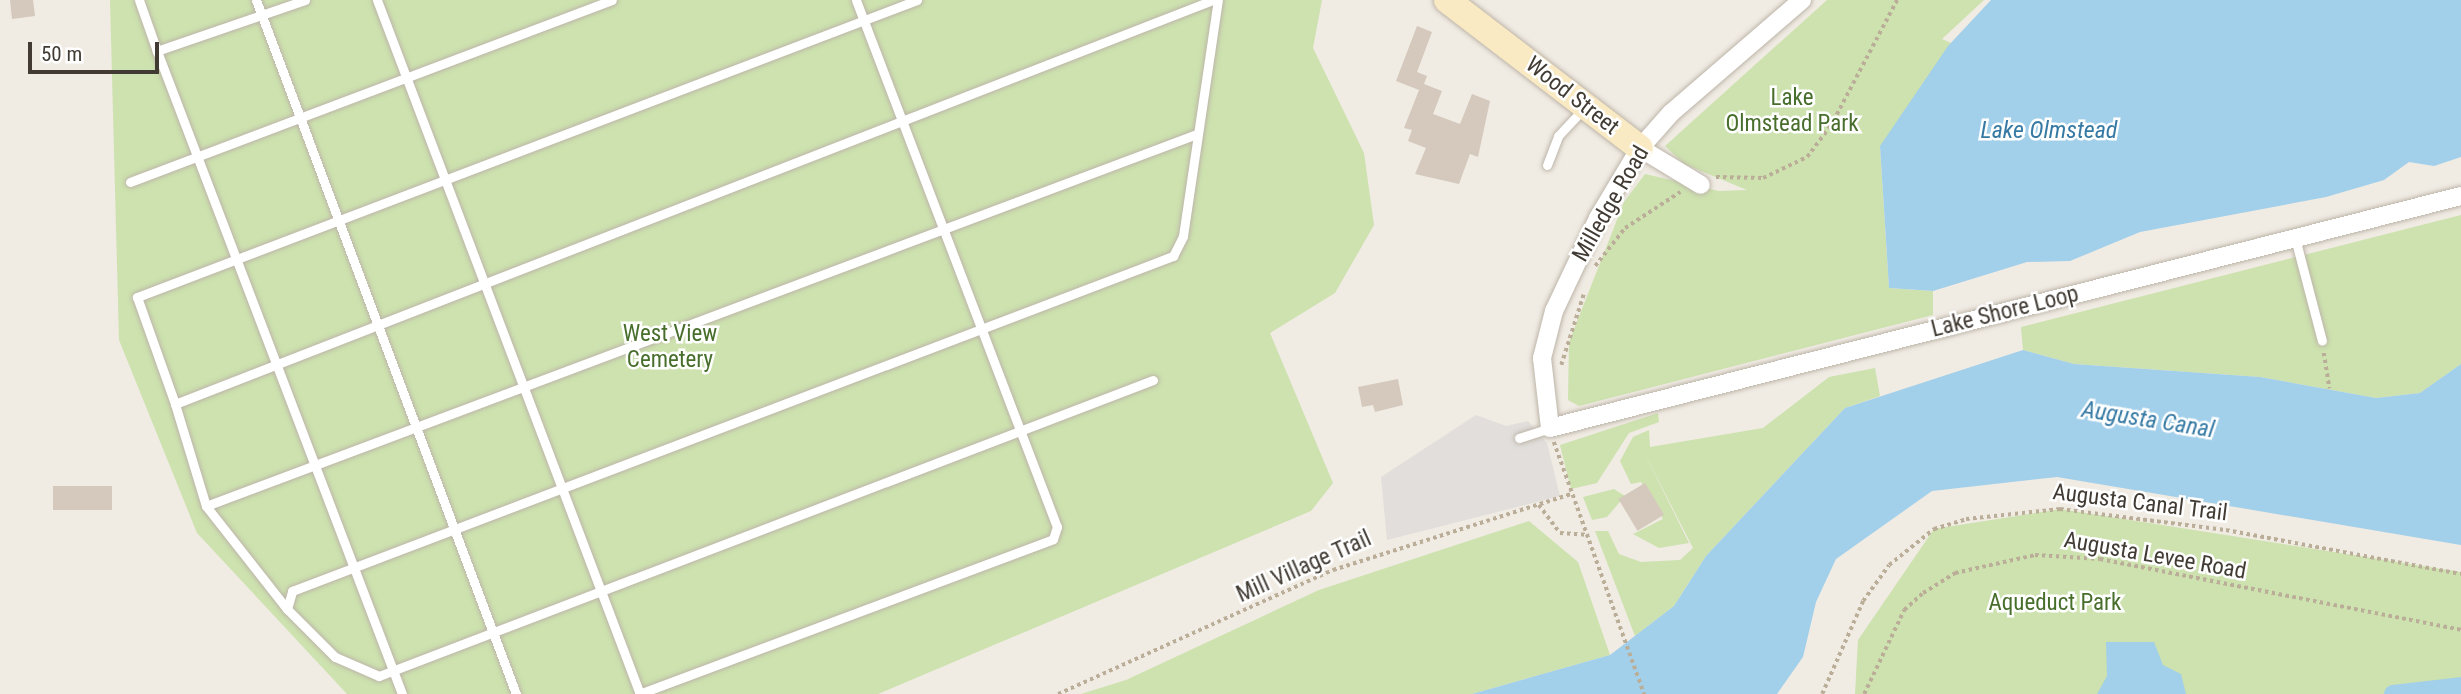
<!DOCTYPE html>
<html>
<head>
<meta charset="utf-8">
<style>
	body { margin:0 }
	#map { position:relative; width:2461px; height:694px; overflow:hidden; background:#f0ebe3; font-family:"Roboto Condensed",sans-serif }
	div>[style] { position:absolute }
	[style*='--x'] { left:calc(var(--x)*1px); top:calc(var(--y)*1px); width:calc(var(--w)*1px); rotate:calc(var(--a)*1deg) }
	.green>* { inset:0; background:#cde2ae }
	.parking>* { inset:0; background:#e1dedb }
	.water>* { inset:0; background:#a2cfea }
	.canal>* { height:18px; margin:-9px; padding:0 9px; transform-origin:9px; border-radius:9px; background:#a2cfea }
	.building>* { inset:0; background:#d4c9bc; transform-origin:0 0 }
	.path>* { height:3.5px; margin-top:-1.75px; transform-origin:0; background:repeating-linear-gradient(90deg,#bbae99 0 3.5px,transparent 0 7px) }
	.roads { filter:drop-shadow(0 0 2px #bdb5a9) drop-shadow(0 0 2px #bdb5a9) }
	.lane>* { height:9px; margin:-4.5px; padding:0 4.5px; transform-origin:4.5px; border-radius:4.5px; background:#fff }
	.street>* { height:18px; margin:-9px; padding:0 9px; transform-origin:9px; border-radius:9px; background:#fff }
	.secondary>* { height:26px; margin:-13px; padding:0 13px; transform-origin:13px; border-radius:13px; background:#faeac3 }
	span { translate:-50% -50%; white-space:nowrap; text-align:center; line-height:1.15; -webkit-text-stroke:5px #fff; paint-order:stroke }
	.street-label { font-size:23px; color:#413b34 }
	.park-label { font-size:23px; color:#486e2c }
	.water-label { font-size:24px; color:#367aa4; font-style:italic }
	.scale { position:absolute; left:28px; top:42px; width:131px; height:32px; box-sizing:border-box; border:4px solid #413b34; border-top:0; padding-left:9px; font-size:21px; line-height:24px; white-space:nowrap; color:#413b34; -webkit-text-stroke:5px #fff; paint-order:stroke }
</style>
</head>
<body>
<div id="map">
	<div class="green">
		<i style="clip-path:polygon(110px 0,1322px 0,1313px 48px,1364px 153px,1374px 225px,1335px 293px,1270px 333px,1333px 483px,1311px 511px,878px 694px,347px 694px,197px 533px,119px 340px)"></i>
		<i style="clip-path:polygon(1827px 0,1984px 0,1942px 39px,1951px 43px,1880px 147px,1889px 288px,1933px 291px,1933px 315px,1579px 406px,1568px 400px,1569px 342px,1624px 202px,1645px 174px,1719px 191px,1747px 190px,1684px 164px,1665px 146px)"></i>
		<i style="clip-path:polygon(2461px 215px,2461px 364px,2420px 393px,2376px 398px,2260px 377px,2074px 364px,2023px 350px,2021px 327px)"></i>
		<i style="clip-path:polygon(1875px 368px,1880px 396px,1845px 408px,1706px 556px,1674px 606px,1635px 636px,1595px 531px,1608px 531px,1619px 554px,1641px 562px,1680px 560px,1693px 548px,1642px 448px,1689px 543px,1659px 548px,1633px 534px,1663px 519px,1641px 482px,1631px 484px,1620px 461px,1633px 437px,1649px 430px,1650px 447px,1763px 428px,1829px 377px)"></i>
		<i style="clip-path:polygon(1658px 413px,1659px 422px,1629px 433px,1597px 483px,1571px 489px,1560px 445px)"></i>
		<i style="clip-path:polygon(1614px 489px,1625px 496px,1607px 517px,1592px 520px,1583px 497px)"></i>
		<i style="clip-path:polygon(2060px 509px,2461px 572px,2461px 694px,1855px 694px,1858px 640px,1934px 529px)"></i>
		<i style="clip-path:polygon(1529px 521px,1578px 562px,1610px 655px,1472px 694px,1081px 694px,1126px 680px,1319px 590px)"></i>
	</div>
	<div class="parking">
		<i style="clip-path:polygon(1476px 415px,1506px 426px,1528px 421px,1547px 443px,1560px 496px,1387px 540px,1381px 477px)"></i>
	</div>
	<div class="water">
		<i style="clip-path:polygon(1991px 0,2461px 0,2461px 157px,2434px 166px,2409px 162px,2384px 180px,2326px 197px,2140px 232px,2070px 261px,2027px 262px,1933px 291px,1889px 288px,1880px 146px,1948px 46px)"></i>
		<i style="clip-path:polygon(2023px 350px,2074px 364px,2260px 377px,2376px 398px,2420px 393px,2461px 364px,2461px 545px,2057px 477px,1932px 491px,1836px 559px,1816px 602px,1803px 657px,1777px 694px,1472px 694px,1610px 655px,1674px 606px,1706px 556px,1845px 408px)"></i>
		<i style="clip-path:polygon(2106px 642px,2154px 642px,2163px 665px,2181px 674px,2186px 694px,2097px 694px,2107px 676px)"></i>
	</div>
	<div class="canal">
		<i style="--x:2393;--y:694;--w:68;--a:-6.7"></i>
	</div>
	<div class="building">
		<i style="clip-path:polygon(10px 0,33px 0,35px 16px,12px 19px)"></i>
		<i style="clip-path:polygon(1417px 26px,1432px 32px,1417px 72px,1427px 76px,1424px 84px,1442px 91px,1433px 114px,1460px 124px,1472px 94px,1490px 101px,1478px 157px,1470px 154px,1459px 184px,1415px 174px,1426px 148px,1408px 141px,1412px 130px,1404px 128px,1419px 90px,1396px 81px)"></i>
		<i style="clip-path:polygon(1398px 379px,1403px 405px,1375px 412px,1373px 405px,1362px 407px,1358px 387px)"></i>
		<i style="left:1645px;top:483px;width:37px;height:31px;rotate:59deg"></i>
		<i style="left:112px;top:486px;width:24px;height:59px;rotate:90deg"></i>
	</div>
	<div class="path">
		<i style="--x:1716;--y:177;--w:47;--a:1.2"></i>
		<i style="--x:1763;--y:178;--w:49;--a:-25.5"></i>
		<i style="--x:1807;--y:157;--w:38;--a:-53"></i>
		<i style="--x:1830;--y:127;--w:144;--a:-62.2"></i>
		<i style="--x:1595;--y:266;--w:48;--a:-51.7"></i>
		<i style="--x:1625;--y:228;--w:66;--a:-33.2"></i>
		<i style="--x:2324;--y:353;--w:36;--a:81"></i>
		<i style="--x:1561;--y:365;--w:76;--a:-72.3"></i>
		<i style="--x:1554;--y:442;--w:268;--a:70.3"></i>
		<i style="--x:1539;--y:505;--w:35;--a:53"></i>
		<i style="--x:1560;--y:533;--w:26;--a:4"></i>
		<i style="--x:1058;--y:694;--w:302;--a:-24.3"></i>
		<i style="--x:1333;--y:570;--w:250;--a:-17.7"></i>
		<i style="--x:1822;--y:694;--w:102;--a:-66.2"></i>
		<i style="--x:1863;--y:601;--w:44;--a:-54.2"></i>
		<i style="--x:1889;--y:565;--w:58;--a:-38.7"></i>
		<i style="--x:1934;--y:529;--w:34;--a:-17"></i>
		<i style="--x:1966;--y:519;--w:95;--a:-6.1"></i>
		<i style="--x:2060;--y:509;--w:167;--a:7.2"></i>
		<i style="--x:2226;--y:530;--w:239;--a:10.6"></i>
		<i style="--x:1864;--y:694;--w:93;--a:-64.5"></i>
		<i style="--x:1904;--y:610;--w:25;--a:-42"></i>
		<i style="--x:1923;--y:593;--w:38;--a:-32"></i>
		<i style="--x:1955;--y:573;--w:82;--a:-12.7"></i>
		<i style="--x:2035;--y:555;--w:65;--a:3.5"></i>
		<i style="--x:2100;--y:559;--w:368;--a:11.1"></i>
	</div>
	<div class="roads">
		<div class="lane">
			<i style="--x:139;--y:0;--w:54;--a:70.6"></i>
			<i style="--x:256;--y:0;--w:741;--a:69.46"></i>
			<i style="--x:305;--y:0;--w:157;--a:161"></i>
			<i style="--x:157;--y:51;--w:688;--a:69.14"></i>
			<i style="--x:377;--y:0;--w:742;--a:69.25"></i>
			<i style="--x:917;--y:0;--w:835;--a:159.15"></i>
			<i style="--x:137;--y:297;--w:114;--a:70.4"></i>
			<i style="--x:175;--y:404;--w:1114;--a:-21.27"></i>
			<i style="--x:1547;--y:165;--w:31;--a:-69"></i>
			<i style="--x:1558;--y:136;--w:38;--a:-47"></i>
			<i style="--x:130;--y:182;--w:515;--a:-20.69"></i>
			<i style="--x:2295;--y:238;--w:106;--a:75.3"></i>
			<i style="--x:1153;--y:380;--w:829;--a:159.07"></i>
			<i style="--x:379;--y:676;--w:48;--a:-156.6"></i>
			<i style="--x:335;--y:657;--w:68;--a:-135"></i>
			<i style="--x:287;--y:609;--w:19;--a:-74"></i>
			<i style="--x:292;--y:591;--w:943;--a:-20.82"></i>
			<i style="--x:1173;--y:256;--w:22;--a:-63"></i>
			<i style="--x:1183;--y:236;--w:239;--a:-81.6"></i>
			<i style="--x:175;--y:404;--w:107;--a:73.1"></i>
			<i style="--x:206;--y:506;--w:1059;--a:-20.58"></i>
			<i style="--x:1519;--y:438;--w:33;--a:-18"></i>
			<i style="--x:206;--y:506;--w:131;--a:51.8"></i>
			<i style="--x:639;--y:694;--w:442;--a:-20.5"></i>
			<i style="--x:1053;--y:539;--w:13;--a:-72"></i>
			<i style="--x:1057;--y:527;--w:564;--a:-110.88"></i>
		</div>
		<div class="street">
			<i style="--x:1802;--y:0;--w:173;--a:139.2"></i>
			<i style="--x:1671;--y:113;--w:47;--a:131.5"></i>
			<i style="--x:1640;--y:148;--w:82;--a:121"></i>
			<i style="--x:1598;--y:218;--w:103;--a:115.3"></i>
			<i style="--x:1554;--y:311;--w:49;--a:104.3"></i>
			<i style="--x:1542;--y:358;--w:70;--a:83.5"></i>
			<i style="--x:1550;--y:428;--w:940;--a:-14.29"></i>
			<i style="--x:1640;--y:148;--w:71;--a:31.2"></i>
		</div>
		<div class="secondary">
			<i style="--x:1447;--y:0;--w:243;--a:37.5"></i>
		</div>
	</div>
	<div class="street-label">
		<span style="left:1572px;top:96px;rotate:38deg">Wood Street</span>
		<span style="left:1611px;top:204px;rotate:-60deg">Milledge Road</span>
		<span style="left:2005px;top:312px;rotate:-14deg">Lake Shore Loop</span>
		<span style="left:2140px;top:503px;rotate:7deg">Augusta Canal Trail</span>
		<span style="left:2155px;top:556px;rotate:10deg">Augusta Levee Road</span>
		<span style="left:1304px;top:567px;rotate:-24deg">Mill Village Trail</span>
	</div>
	<div class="park-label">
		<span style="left:1792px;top:111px">Lake<br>Olmstead Park</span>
		<span style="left:670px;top:347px">West View<br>Cemetery</span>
		<span style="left:2055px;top:603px">Aqueduct Park</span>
	</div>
	<div class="water-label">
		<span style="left:2049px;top:131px">Lake Olmstead</span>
		<span style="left:2148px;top:420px;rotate:9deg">Augusta Canal</span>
	</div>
	<div class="scale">50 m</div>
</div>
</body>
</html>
